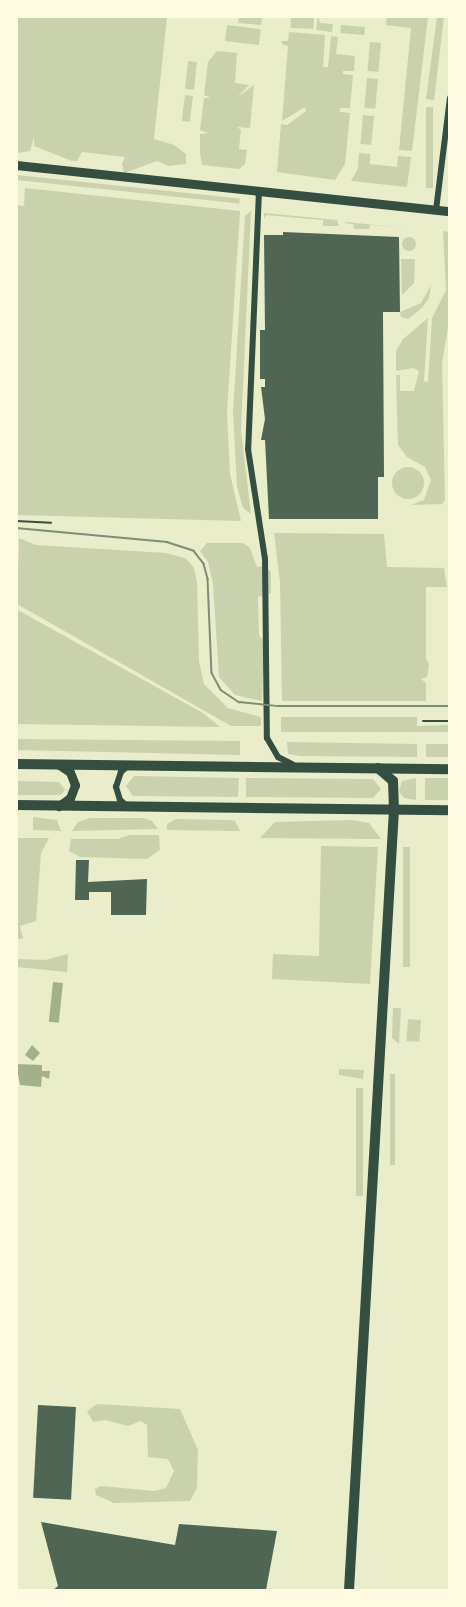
<!DOCTYPE html>
<html>
<head>
<meta charset="utf-8">
<style>
	body { margin:0 }
	#map { position:relative; width:466px; height:1607px; overflow:hidden; background:#e9edc9; font-family:"Nunito Sans",sans-serif }
	div>[style] { position:absolute }
	[style*='--x'] { left:calc(var(--x)*1px); top:calc(var(--y)*1px); width:calc(var(--w)*1px); rotate:calc(var(--a)*1deg) }
	.green>* { inset:0; background:#cad2ad; transform-origin:0 0 }
	.round { border-radius:50% }
	.water>* { inset:0; background:#a3b18a; transform-origin:0 0 }
	.building>* { inset:0; background:#4f6655; transform-origin:0 0 }
	.path>* { height:2px; margin:-1px; padding:0 1px; transform-origin:1px; border-radius:1px; background:#344e41 }
	.minor>* { height:6px; margin:-3px; padding:0 3px; transform-origin:3px; border-radius:3px; background:#344e41 }
	.tertiary>* { height:9px; margin:-4.5px; padding:0 4.5px; transform-origin:4.5px; border-radius:4.5px; background:#344e41 }
	.secondary>* { height:10px; margin:-5px; padding:0 5px; transform-origin:5px; border-radius:5px; background:#344e41 }
	.tram>* { height:1.5px; margin:-0.75px; padding:0 0.75px; transform-origin:0.75px; border-radius:0.75px; background:#7c8e77 }
	span { translate:-50% -50%; white-space:nowrap; text-align:center; line-height:1.15; -webkit-text-stroke:4.5px #fefae0; paint-order:stroke }
	.frame { position:absolute; inset:0; border:18px solid #fefae0; pointer-events:none }
</style>
</head>
<body>
<div id="map">
	<div class="green">
		<i style="left:291px;top:16px;width:23px;height:12px;rotate:2deg"></i>
		<i style="clip-path:polygon(318px 16px,320px 23px,333px 24px,332px 32px,316px 30px)"></i>
		<i style="clip-path:polygon(16px 17px,167px 17px,154px 139px,174px 145px,186px 154px,186px 164px,168px 166px,157px 161px,124px 173px,122px 164px,125px 157px,82px 152px,77px 161px,72px 161px,34px 146px,34px 137px,30px 151px,17px 153px)"></i>
		<i style="clip-path:polygon(239px 17px,262px 17px,261px 25px,238px 23px)"></i>
		<i style="clip-path:polygon(387px 17px,428px 17px,412px 151px,399px 150px,411px 28px,386px 25px)"></i>
		<i style="clip-path:polygon(437px 17px,444px 17px,434px 100px,426px 99px)"></i>
		<i style="left:227px;top:25px;width:34px;height:16px;rotate:7deg"></i>
		<i style="left:341px;top:25px;width:24px;height:8px;rotate:5deg"></i>
		<i style="clip-path:polygon(289px 32px,325px 35px,323px 67px,328px 67px,331px 36px,338px 37px,336px 54px,355px 56px,354px 71px,343px 71px,343px 74px,353px 75px,350px 108px,340px 108px,340px 112px,350px 113px,345px 164px,335px 180px,277px 172px,281px 124px,287px 125px,306px 111px,305px 107px,282px 121px,288px 46px,282px 44px,282px 41px,288px 41px)"></i>
		<i style="left:370px;top:42px;width:11px;height:29px;rotate:5deg"></i>
		<i style="clip-path:polygon(217px 51px,237px 53px,235px 83px,249px 85px,237px 97px,254px 85px,250px 128px,237px 127px,241px 130px,239px 149px,247px 150px,245px 164px,239px 169px,202px 165px,200px 153px,200px 134px,208px 133px,200px 130px,204px 98px,211px 98px,204px 95px,208px 62px)"></i>
		<i style="left:188px;top:61px;width:9px;height:28px;rotate:6deg"></i>
		<i style="left:367px;top:78px;width:11px;height:30px;rotate:5deg"></i>
		<i style="left:185px;top:95px;width:8px;height:26px;rotate:7deg"></i>
		<i style="left:426px;top:107px;width:7px;height:81px"></i>
		<i style="left:363px;top:115px;width:11px;height:29px;rotate:5deg"></i>
		<i style="clip-path:polygon(359px 153px,370px 154px,370px 164px,397px 167px,398px 156px,411px 157px,407px 187px,351px 181px,358px 168px)"></i>
		<i style="left:17px;top:175px;width:224px;height:5px;rotate:6deg"></i>
		<i style="clip-path:polygon(25px 188px,240px 211px,227px 412px,230px 474px,241px 521px,17px 515px,16px 205px,24px 206px)"></i>
		<i style="clip-path:polygon(251px 211px,241px 431px,251px 514px,243px 508px,237px 487px,233px 412px,245px 216px)"></i>
		<i style="clip-path:polygon(264px 213px,337px 220px,339px 226px,323px 226px,323px 220px,266px 215px,264px 219px)"></i>
		<i style="clip-path:polygon(344px 223px,346px 222px,404px 228px,370px 225px,369px 229px,354px 229px,353px 224px)"></i>
		<i style="clip-path:polygon(443px 231px,450px 232px,449px 322px,442px 363px,445px 500px,442px 504px,411px 505px,424px 500px,431px 480px,425px 467px,407px 457px,398px 445px,396px 375px,400px 375px,400px 391px,414px 391px,419px 371px,413px 368px,396px 371px,396px 351px,403px 339px,428px 318px,424px 381px,428px 382px,432px 318px,446px 290px)"></i>
		<i class="round" style="left:402px;top:237px;width:14px;height:14px"></i>
		<i style="clip-path:polygon(401px 259px,415px 259px,414px 283px,402px 295px)"></i>
		<i style="clip-path:polygon(431px 285px,429px 298px,422px 308px,408px 319px,401px 317px,400px 312px,421px 303px)"></i>
		<i class="round" style="left:392px;top:467px;width:32px;height:32px"></i>
		<i style="clip-path:polygon(274px 533px,384px 534px,387px 567px,444px 568px,447px 587px,426px 587px,426px 658px,429px 664px,427px 677px,421px 679px,426px 683px,426px 701px,282px 701px,280px 582px)"></i>
		<i style="clip-path:polygon(19px 538px,36px 545px,166px 553px,185px 558px,193px 566px,197px 581px,199px 661px,204px 684px,228px 708px,261px 717px,261px 726px,231px 726px,17px 604px)"></i>
		<i style="clip-path:polygon(207px 543px,243px 543px,250px 548px,257px 567px,265px 566px,271px 572px,271px 593px,258px 597px,259px 635px,264px 641px,262px 701px,235px 695px,219px 677px,213px 584px,208px 562px,200px 551px)"></i>
		<i style="clip-path:polygon(16px 609px,203px 713px,220px 727px,17px 724px)"></i>
		<i style="clip-path:polygon(281px 717px,417px 717px,417px 726px,449px 725px,449px 732px,281px 732px)"></i>
		<i style="clip-path:polygon(17px 739px,240px 741px,240px 755px,17px 750px)"></i>
		<i style="clip-path:polygon(287px 742px,417px 744px,417px 757px,300px 756px,288px 754px)"></i>
		<i style="left:426px;top:744px;width:23px;height:13px"></i>
		<i style="clip-path:polygon(134px 776px,239px 778px,238px 797px,133px 796px,126px 786px)"></i>
		<i style="clip-path:polygon(246px 778px,373px 779px,381px 789px,373px 798px,246px 797px)"></i>
		<i style="clip-path:polygon(416px 778px,416px 800px,404px 798px,399px 792px,402px 781px)"></i>
		<i style="left:425px;top:778px;width:24px;height:22px"></i>
		<i style="clip-path:polygon(17px 781px,59px 782px,65px 790px,61px 795px,17px 795px)"></i>
		<i style="clip-path:polygon(33px 817px,57px 820px,61px 831px,33px 830px)"></i>
		<i style="clip-path:polygon(89px 818px,144px 818px,152px 821px,158px 829px,72px 831px,78px 822px)"></i>
		<i style="clip-path:polygon(176px 819px,230px 820px,235px 821px,240px 831px,167px 830px,167px 824px)"></i>
		<i style="clip-path:polygon(352px 820px,369px 823px,381px 839px,260px 838px,275px 822px)"></i>
		<i style="clip-path:polygon(130px 835px,159px 835px,160px 850px,147px 859px,80px 857px,69px 851px,71px 839px,118px 839px)"></i>
		<i style="clip-path:polygon(17px 838px,49px 838px,41px 853px,36px 921px,20px 926px,23px 938px,17px 940px)"></i>
		<i style="clip-path:polygon(321px 846px,378px 847px,370px 984px,272px 979px,273px 954px,319px 956px)"></i>
		<i style="left:403px;top:847px;width:7px;height:120px"></i>
		<i style="clip-path:polygon(68px 954px,67px 972px,17px 967px,17px 959px,45px 960px)"></i>
		<i style="clip-path:polygon(393px 1008px,401px 1008px,399px 1044px,392px 1038px)"></i>
		<i style="left:408px;top:1019px;width:13px;height:22px;rotate:4deg"></i>
		<i style="clip-path:polygon(339px 1069px,364px 1070px,363px 1079px,339px 1075px)"></i>
		<i style="left:390px;top:1074px;width:5px;height:91px"></i>
		<i style="left:356px;top:1088px;width:7px;height:108px"></i>
		<i style="clip-path:polygon(97px 1404px,180px 1409px,198px 1450px,197px 1488px,190px 1501px,114px 1503px,96px 1495px,95px 1489px,101px 1486px,154px 1491px,166px 1488px,174px 1471px,168px 1459px,148px 1457px,147px 1425px,141px 1421px,128px 1426px,105px 1420px,93px 1422px,87px 1411px)"></i>
	</div>
	<div class="water">
		<i style="left:53px;top:982px;width:10px;height:40px;rotate:6deg"></i>
		<i style="clip-path:polygon(32px 1045px,40px 1053px,33px 1061px,25px 1055px)"></i>
		<i style="clip-path:polygon(16px 1064px,42px 1065px,42px 1071px,50px 1071px,49px 1079px,42px 1076px,41px 1087px,20px 1085px)"></i>
	</div>
	<div class="building">
		<i style="clip-path:polygon(283px 232px,399px 237px,400px 312px,383px 312px,384px 477px,378px 477px,378px 519px,269px 519px,265px 440px,261px 440px,265px 419px,261px 387px,265px 387px,265px 379px,260px 379px,260px 330px,265px 330px,264px 235px,283px 235px)"></i>
		<i style="clip-path:polygon(76px 860px,89px 860px,88px 882px,147px 879px,146px 915px,111px 915px,111px 892px,89px 892px,89px 900px,75px 900px)"></i>
		<i style="left:38px;top:1405px;width:38px;height:93px;rotate:3deg"></i>
		<i style="clip-path:polygon(41px 1522px,175px 1545px,179px 1524px,277px 1531px,266px 1590px,53px 1590px,58px 1586px)"></i>
	</div>
	<div class="path">
		<i style="--x:16;--y:521;--w:35;--a:3"></i>
		<i style="--x:423;--y:721;--w:27;--a:0"></i>
	</div>
	<div class="minor">
		<i style="--x:259;--y:191;--w:258;--a:92.4"></i>
		<i style="--x:248;--y:449;--w:111;--a:81.2"></i>
		<i style="--x:265;--y:559;--w:179;--a:89.4"></i>
		<i style="--x:267;--y:738;--w:22;--a:60"></i>
		<i style="--x:278;--y:757;--w:16;--a:27"></i>
		<i style="--x:436;--y:210;--w:113;--a:-82.9"></i>
		<i style="--x:126;--y:805;--w:8;--a:-140"></i>
		<i style="--x:120;--y:800;--w:14;--a:-107"></i>
		<i style="--x:116;--y:787;--w:16;--a:-72"></i>
		<i style="--x:121;--y:772;--w:9;--a:-41"></i>
	</div>
	<div class="tertiary">
		<i style="--x:16;--y:165;--w:436;--a:6.1"></i>
		<i style="--x:58;--y:764;--w:14;--a:34"></i>
		<i style="--x:70;--y:772;--w:14;--a:69"></i>
		<i style="--x:75;--y:785;--w:14;--a:111"></i>
		<i style="--x:70;--y:798;--w:14;--a:144"></i>
	</div>
	<div class="secondary">
		<i style="--x:16;--y:764;--w:434;--a:0.7"></i>
		<i style="--x:16;--y:805;--w:434;--a:0.7"></i>
		<i style="--x:349;--y:1590;--w:781;--a:-86.7"></i>
		<i style="--x:394;--y:810;--w:29;--a:-92"></i>
		<i style="--x:393;--y:781;--w:20;--a:-139"></i>
	</div>
	<div class="tram">
		<i style="--x:16;--y:528;--w:152;--a:5.3"></i>
		<i style="--x:167;--y:542;--w:28;--a:18"></i>
		<i style="--x:194;--y:551;--w:16;--a:52"></i>
		<i style="--x:204;--y:564;--w:16;--a:75"></i>
		<i style="--x:208;--y:579;--w:94;--a:87.6"></i>
		<i style="--x:212;--y:673;--w:19;--a:62"></i>
		<i style="--x:221;--y:690;--w:22;--a:34"></i>
		<i style="--x:239;--y:702;--w:39;--a:6"></i>
		<i style="--x:278;--y:706;--w:172;--a:0"></i>
	</div>
	<div class="frame"></div>
</div>
</body>
</html>
